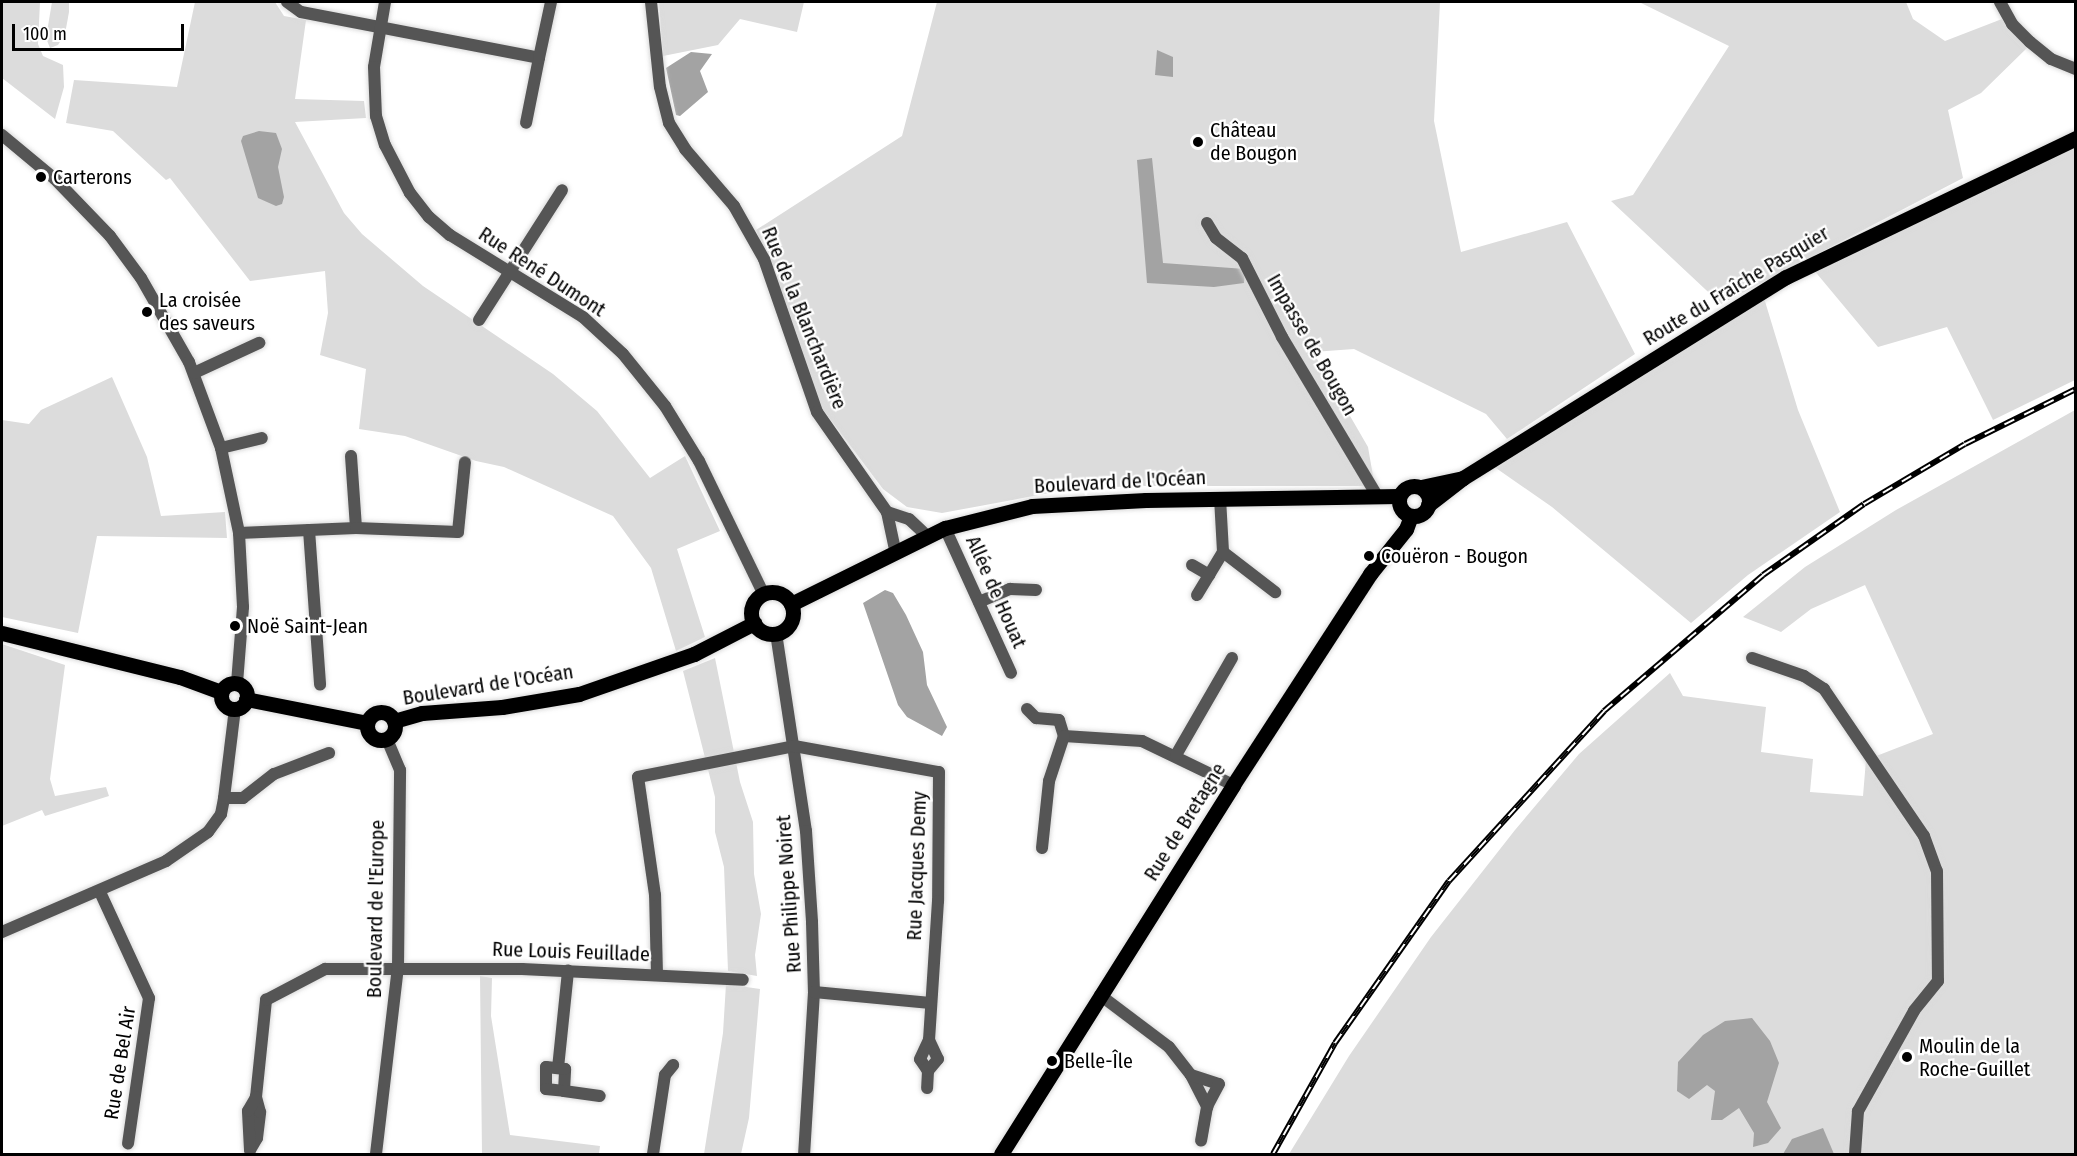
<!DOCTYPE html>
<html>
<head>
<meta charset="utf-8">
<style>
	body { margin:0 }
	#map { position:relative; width:2077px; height:1156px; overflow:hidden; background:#fff; font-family:"Fira Sans Condensed",sans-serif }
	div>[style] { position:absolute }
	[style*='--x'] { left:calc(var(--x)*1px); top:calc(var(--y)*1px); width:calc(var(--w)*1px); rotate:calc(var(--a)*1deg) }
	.green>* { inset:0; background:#dcdcdc }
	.water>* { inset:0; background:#a3a3a3 }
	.roads { filter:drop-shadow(0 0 2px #dbdbdb) drop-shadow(0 0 2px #dbdbdb) }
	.minor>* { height:12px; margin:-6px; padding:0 6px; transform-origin:6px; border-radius:6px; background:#555 }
	.major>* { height:15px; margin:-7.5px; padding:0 7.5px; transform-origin:7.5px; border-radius:7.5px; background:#000 }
	.major>.ring { margin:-7.5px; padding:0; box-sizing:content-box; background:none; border:15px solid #000; border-radius:50% }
	.rail>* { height:6px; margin-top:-3px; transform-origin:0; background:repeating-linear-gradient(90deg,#fff 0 11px,#000 0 22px); box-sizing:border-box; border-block:2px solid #000 }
	.dots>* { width:16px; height:16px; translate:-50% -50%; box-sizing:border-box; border:3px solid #fff; border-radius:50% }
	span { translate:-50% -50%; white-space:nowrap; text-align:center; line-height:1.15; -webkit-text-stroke:4.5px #fff; paint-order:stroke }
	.poi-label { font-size:20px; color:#000 }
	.left { translate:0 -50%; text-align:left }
	.street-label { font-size:20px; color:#000 }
	.frame { position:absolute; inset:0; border:3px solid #000; pointer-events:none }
	.scale { position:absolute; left:12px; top:24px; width:172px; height:27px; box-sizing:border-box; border:3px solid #000; border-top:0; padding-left:8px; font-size:18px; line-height:21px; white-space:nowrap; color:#000; -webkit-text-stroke:4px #fff; paint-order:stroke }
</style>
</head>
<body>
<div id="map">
	<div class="green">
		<i style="clip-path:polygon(2px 2px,40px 2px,38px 44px,43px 56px,63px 65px,64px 87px,55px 119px,2px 78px)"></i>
		<i style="clip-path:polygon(52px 2px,69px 2px,69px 12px,65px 34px,58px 45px,50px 48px,46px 38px)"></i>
		<i style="clip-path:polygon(195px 2px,275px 2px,284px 16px,306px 20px,295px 99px,364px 101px,366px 118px,295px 122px,344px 213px,362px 234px,423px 286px,553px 374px,597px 411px,650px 478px,685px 456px,720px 531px,677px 549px,705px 637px,676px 651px,651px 568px,613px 516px,504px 467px,476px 461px,405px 436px,359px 429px,366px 369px,320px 355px,328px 313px,325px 271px,250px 281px,170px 178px,166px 180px,113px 131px,66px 123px,74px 80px,177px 87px)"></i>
		<i style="clip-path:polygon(659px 2px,804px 2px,797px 32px,740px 19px,718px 45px,663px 56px)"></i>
		<i style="clip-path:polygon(937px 2px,1440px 2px,1434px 121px,1461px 252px,1567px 222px,1635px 354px,1507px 439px,1486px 414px,1354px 349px,1313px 352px,1368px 447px,1373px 476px,1367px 486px,1132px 486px,1066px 490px,942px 513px,907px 507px,883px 489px,818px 403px,756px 230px,902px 136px)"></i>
		<i style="clip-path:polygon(1639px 2px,1906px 2px,1913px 19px,1945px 41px,2002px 19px,2028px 47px,1981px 93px,1948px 110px,1963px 178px,1721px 304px,1611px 201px,1633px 195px,1729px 46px)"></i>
		<i style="clip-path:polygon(2075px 145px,2075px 380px,1993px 420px,1947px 327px,1878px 347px,1813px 269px)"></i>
		<i style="clip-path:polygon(1764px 298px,1798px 410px,1840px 512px,1748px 575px,1691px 623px,1552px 507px,1493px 466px)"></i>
		<i style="clip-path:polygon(112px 377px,147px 457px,161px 516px,225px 512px,227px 538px,97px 536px,78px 633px,2px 617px,2px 420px,29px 424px,41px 410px)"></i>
		<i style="clip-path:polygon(2075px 410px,2075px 1154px,1289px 1154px,1349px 1056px,1431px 937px,1515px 830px,1579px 754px,1670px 673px,1683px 696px,1766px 707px,1761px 752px,1813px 759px,1810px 792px,1863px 796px,1866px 760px,1933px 734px,1865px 585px,1811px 609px,1781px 632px,1743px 617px,1805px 567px,1896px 510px)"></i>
		<i style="clip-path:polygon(2px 644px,65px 665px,50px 779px,55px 796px,106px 787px,109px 796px,45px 816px,42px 810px,2px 826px)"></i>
		<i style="clip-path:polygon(715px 658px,740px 782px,753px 822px,754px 874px,761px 914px,755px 955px,757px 976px,728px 971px,724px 867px,715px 832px,715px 797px,683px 671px)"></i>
		<i style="clip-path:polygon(480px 976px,492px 978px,491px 1016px,510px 1135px,600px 1146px,599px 1154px,482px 1154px)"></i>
		<i style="clip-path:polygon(726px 984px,760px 989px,749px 1118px,741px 1154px,704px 1154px,723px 1033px)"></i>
	</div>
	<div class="water">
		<i style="clip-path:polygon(1157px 50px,1173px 57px,1173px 77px,1155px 75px)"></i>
		<i style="clip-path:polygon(691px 52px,712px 54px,700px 71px,708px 92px,680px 116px,676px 115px,666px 68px)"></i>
		<i style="clip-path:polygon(259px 131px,276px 133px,282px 149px,278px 167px,284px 197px,282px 204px,276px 206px,258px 198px,241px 141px,243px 136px)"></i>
		<i style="clip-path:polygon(1152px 158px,1163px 263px,1245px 269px,1244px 283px,1214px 287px,1147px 283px,1137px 160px)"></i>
		<i style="clip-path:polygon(885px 590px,893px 593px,906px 615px,923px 652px,927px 685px,947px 727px,942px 736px,907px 717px,898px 705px,863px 603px)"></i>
		<i style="clip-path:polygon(1752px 1018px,1770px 1041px,1779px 1063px,1767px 1102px,1781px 1128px,1768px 1143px,1753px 1147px,1754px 1133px,1739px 1108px,1722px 1120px,1711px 1120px,1715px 1091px,1707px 1085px,1689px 1099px,1677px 1091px,1678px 1062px,1703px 1035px,1725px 1021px)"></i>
		<i style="clip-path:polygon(1823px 1128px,1834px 1154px,1783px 1154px,1792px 1139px)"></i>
	</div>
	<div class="roads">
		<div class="minor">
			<i style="--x:287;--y:2;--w:17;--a:36"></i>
			<i style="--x:301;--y:12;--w:242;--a:10.9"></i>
			<i style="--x:539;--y:58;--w:66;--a:101.3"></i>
			<i style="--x:385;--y:2;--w:66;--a:99.6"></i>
			<i style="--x:374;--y:67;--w:49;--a:87.7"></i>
			<i style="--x:376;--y:116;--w:30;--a:73"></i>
			<i style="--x:385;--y:145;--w:54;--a:62.5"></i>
			<i style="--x:410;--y:193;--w:31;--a:52"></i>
			<i style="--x:429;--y:217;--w:28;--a:41"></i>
			<i style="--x:450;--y:235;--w:156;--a:31.7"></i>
			<i style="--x:583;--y:317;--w:54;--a:42.8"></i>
			<i style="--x:623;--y:354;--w:67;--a:51.1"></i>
			<i style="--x:665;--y:406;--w:65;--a:58.3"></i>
			<i style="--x:699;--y:461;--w:147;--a:64.1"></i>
			<i style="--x:651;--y:2;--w:85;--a:84"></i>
			<i style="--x:660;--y:87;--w:37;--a:76"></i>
			<i style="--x:669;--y:123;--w:31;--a:58"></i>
			<i style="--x:685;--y:149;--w:75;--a:49.3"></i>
			<i style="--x:734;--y:206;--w:61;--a:60.5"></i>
			<i style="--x:764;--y:259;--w:162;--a:70.9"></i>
			<i style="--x:817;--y:412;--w:122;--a:55"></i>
			<i style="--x:887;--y:512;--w:40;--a:78"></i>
			<i style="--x:2000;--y:2;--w:25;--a:61"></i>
			<i style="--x:2012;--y:24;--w:25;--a:45"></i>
			<i style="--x:2030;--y:42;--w:27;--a:39"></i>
			<i style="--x:2051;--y:59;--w:27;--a:22"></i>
			<i style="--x:539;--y:58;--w:57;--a:-77.9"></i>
			<i style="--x:2;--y:135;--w:69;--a:39.7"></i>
			<i style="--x:55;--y:179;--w:79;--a:46"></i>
			<i style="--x:110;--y:236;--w:52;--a:53.6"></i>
			<i style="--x:141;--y:278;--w:97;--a:60.3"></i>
			<i style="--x:189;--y:362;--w:92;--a:69.6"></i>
			<i style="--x:221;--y:448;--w:87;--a:78"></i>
			<i style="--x:239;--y:533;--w:74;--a:86.9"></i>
			<i style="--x:243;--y:607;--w:76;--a:94.5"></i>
			<i style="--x:1207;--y:223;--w:17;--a:59"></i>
			<i style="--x:1216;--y:238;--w:33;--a:38"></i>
			<i style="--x:1242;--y:258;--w:89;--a:63.1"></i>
			<i style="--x:1282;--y:337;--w:183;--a:59.1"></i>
			<i style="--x:479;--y:320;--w:154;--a:-57.4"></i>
			<i style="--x:194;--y:373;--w:72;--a:-24.8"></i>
			<i style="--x:221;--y:448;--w:42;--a:-13.7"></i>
			<i style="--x:351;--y:456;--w:72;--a:86"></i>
			<i style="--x:1220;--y:498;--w:54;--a:86.8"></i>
			<i style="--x:887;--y:512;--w:23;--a:18"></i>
			<i style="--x:909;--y:519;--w:25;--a:43"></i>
			<i style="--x:945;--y:528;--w:159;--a:65.5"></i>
			<i style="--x:309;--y:530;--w:155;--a:85.9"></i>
			<i style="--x:239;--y:533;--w:117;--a:-2.4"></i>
			<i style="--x:356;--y:528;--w:102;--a:2.2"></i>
			<i style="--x:458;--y:532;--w:70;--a:-84.3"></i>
			<i style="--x:1192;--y:565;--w:20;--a:30"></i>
			<i style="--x:1197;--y:595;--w:50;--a:-58.8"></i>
			<i style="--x:1223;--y:552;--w:66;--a:37.6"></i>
			<i style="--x:979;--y:602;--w:34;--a:-23"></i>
			<i style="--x:1010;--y:589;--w:26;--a:2"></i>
			<i style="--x:776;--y:633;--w:200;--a:81.4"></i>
			<i style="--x:806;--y:831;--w:91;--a:86.2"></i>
			<i style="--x:812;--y:922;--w:70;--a:88.4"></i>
			<i style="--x:814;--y:992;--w:162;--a:93.5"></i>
			<i style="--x:1752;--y:658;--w:55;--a:19.1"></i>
			<i style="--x:1804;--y:676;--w:24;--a:33"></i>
			<i style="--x:1824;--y:689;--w:178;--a:55.8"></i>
			<i style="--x:1924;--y:836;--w:37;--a:70"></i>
			<i style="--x:1937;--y:871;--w:110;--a:89.5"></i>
			<i style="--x:1938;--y:981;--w:38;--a:129"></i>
			<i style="--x:1914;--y:1011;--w:115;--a:119.2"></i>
			<i style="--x:1858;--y:1111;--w:43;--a:94"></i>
			<i style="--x:1027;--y:709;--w:13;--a:45"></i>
			<i style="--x:1036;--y:718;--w:23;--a:5"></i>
			<i style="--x:1059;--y:720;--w:17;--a:73"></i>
			<i style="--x:1064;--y:736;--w:78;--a:3.7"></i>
			<i style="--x:1142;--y:741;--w:101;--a:25.8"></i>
			<i style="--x:1176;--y:755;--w:112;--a:-60"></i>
			<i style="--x:224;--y:798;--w:19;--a:0"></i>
			<i style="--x:243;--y:798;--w:39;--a:-38"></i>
			<i style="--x:274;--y:774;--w:59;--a:-20.9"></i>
			<i style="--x:1042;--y:848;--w:67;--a:-84"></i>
			<i style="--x:1049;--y:781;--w:47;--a:-71.6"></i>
			<i style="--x:100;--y:892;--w:117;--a:65.2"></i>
			<i style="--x:149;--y:998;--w:147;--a:98.2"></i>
			<i style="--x:2;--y:932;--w:179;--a:-23.4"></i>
			<i style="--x:166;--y:861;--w:51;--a:-34.6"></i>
			<i style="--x:208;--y:832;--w:22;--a:-54"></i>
			<i style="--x:221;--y:814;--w:16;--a:-79"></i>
			<i style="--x:224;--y:798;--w:90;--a:-83"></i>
			<i style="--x:657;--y:975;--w:80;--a:-91.4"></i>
			<i style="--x:655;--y:895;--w:119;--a:-98.2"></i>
			<i style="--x:638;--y:777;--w:159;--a:-11.2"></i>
			<i style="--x:794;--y:746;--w:147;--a:10.2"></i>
			<i style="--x:939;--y:772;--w:129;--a:90.4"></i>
			<i style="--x:938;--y:901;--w:139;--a:93.7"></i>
			<i style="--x:929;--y:1040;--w:21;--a:65"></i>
			<i style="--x:938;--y:1059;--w:16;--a:130"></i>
			<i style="--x:928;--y:1071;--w:17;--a:93"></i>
			<i style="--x:814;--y:992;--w:117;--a:5.4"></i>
			<i style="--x:1100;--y:995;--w:86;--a:37"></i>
			<i style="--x:1169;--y:1047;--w:36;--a:52"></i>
			<i style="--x:1191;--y:1075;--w:36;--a:63"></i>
			<i style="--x:1207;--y:1107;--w:34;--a:100"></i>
			<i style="--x:558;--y:1068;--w:98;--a:-84.1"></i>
			<i style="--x:928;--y:1071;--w:14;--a:-124"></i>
			<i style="--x:920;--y:1059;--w:21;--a:-65"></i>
			<i style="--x:1191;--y:1075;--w:29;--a:18"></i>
			<i style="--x:1219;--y:1084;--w:26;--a:118"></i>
			<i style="--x:564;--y:1091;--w:22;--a:-87"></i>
			<i style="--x:565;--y:1069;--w:19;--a:-174"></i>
			<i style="--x:546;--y:1067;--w:22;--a:90"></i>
			<i style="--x:546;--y:1089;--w:18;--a:6"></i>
			<i style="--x:564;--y:1091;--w:36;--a:8"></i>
			<i style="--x:250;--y:1150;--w:14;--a:-60"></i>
			<i style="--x:257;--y:1138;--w:26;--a:-83"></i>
			<i style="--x:260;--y:1112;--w:16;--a:-105"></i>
			<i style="--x:256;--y:1097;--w:98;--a:-84.1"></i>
			<i style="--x:266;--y:1000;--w:67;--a:-27.7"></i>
			<i style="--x:325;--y:969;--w:197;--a:0"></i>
			<i style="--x:522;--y:969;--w:221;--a:2.8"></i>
			<i style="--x:250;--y:1150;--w:39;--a:-93"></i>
			<i style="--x:248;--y:1111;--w:16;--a:-60"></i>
			<i style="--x:376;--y:1154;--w:187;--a:-83.3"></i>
			<i style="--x:398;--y:968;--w:198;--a:-89.4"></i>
			<i style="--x:400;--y:770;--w:34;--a:-113"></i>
			<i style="--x:653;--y:1154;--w:80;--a:-81.4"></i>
			<i style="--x:665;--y:1075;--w:13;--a:-51"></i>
		</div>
		<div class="major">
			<i class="ring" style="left:1399px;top:486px;width:15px;height:15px"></i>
			<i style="--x:1421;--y:487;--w:43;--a:-12.1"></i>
			<i style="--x:1428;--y:505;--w:44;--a:-37.6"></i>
			<i style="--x:1463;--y:478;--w:380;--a:-31.9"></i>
			<i style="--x:1786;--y:277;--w:322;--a:-25.6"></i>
			<i class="ring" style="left:751px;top:592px;width:27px;height:27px"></i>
			<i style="--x:791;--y:604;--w:172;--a:-26.3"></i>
			<i style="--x:945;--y:528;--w:90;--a:-14.2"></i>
			<i style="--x:1032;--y:506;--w:114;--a:-3"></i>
			<i style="--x:1146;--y:500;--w:253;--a:-0.9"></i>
			<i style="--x:2;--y:633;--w:183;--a:13.9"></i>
			<i style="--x:180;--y:677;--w:44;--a:20.1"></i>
			<i class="ring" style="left:221px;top:683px;width:11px;height:11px"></i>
			<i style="--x:246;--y:699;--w:123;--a:11.2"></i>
			<i class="ring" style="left:367px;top:712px;width:13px;height:13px"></i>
			<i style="--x:394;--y:721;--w:29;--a:-16"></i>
			<i style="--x:422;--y:713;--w:80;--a:-4.3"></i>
			<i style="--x:502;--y:707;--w:78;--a:-9.6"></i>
			<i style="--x:579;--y:694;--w:122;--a:-19.2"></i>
			<i style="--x:694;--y:654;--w:68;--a:-27.3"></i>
			<i style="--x:1001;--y:1154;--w:436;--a:-57.8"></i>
			<i style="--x:1233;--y:785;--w:252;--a:-57"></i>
			<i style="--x:1370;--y:574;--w:58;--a:-51.3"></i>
			<i style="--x:1406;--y:529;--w:14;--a:-69"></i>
		</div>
	</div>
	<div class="rail">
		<i style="--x:1273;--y:1154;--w:127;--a:-60.8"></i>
		<i style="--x:1335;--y:1043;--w:198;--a:-54.9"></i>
		<i style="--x:1449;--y:881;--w:230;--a:-47.6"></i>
		<i style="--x:1604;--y:711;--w:209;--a:-40.5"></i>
		<i style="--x:1763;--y:575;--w:123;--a:-35.1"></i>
		<i style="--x:1864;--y:504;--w:117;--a:-30.7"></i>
		<i style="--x:1965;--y:444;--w:124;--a:-26.4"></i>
	</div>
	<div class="dots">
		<i style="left:1198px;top:142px;background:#000"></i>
		<i style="left:41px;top:177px;background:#000"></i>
		<i style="left:147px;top:312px;background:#000"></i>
		<i style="left:1369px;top:556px;background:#000"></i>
		<i style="left:235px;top:626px;background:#000"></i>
		<i style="left:1907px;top:1057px;background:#000"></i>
		<i style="left:1052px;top:1061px;background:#000"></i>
	</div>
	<div class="poi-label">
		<span class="left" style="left:1210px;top:142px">Château<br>de Bougon</span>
		<span class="left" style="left:53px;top:177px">Carterons</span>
		<span class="left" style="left:159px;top:312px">La croisée<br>des saveurs</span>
		<span class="left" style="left:1381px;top:556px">Couëron - Bougon</span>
		<span class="left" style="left:247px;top:626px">Noë Saint-Jean</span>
		<span class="left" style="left:1919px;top:1058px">Moulin de la<br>Roche-Guillet</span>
		<span class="left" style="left:1064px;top:1061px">Belle-Île</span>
	</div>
	<div class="street-label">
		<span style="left:542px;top:272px;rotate:33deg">Rue René Dumont</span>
		<span style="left:1736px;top:286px;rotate:-31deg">Route du Fraîche Pasquier</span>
		<span style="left:804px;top:318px;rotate:68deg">Rue de la Blanchardière</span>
		<span style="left:1312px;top:345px;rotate:60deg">Impasse de Bougon</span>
		<span style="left:1120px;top:482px;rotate:-3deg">Boulevard de l'Océan</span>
		<span style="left:996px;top:592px;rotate:66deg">Allée de Houat</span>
		<span style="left:488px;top:685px;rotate:-9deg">Boulevard de l'Océan</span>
		<span style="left:1185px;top:822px;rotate:-58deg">Rue de Bretagne</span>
		<span style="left:917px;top:866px;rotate:-88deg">Rue Jacques Demy</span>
		<span style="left:789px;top:894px;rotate:-94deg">Rue Philippe Noiret</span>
		<span style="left:376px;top:909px;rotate:-89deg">Boulevard de l'Europe</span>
		<span style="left:571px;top:952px;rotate:2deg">Rue Louis Feuillade</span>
		<span style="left:120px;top:1063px;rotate:-81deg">Rue de Bel Air</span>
	</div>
	<div class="frame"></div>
	<div class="scale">100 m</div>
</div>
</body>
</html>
